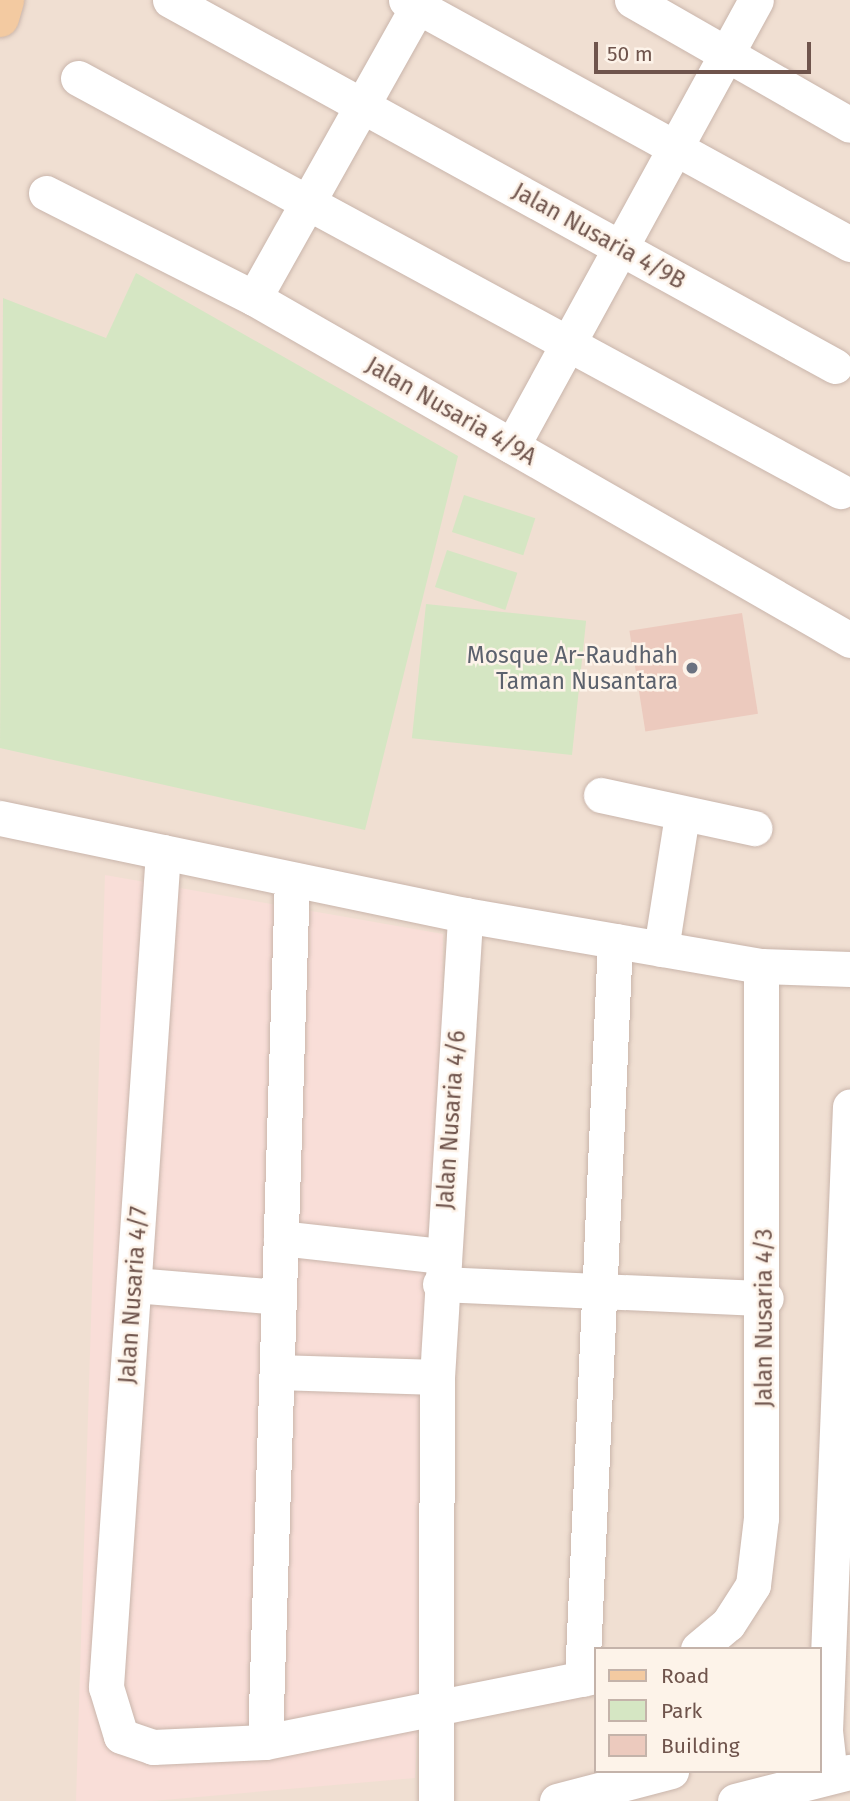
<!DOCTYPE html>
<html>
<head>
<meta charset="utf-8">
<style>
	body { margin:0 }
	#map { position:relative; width:850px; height:1801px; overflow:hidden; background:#faeee3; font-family:"Fira Sans",sans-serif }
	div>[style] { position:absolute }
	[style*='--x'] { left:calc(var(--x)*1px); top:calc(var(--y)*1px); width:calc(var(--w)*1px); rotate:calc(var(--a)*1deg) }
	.residential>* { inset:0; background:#f0dfd2 }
	.commercial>* { inset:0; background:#f9ded8 }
	.green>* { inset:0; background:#d5e6c3; transform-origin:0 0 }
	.building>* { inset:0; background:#eccabe; transform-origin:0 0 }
	.roads { filter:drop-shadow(0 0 2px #c9b5ab) drop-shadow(0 0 2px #c9b5ab) }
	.minor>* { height:35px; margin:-17.5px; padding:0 17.5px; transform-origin:17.5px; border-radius:17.5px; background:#fff }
	.major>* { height:38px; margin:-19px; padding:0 19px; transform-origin:19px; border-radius:19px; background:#f3caa1 }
	.dots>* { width:19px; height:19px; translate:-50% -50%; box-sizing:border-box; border:4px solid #fdf3e9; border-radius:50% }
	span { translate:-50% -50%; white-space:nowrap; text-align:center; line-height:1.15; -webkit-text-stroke:5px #fdf3e9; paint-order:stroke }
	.street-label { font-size:23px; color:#6f544c }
	.worship-label { font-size:23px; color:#5b616d }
	.right { translate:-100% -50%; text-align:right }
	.legend { position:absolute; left:594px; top:1647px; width:228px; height:126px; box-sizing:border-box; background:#fdf3e9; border:2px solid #c4b3aa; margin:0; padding:9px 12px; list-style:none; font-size:21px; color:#6f544c }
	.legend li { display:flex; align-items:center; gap:14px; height:35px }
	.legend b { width:35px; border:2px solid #c4b3aa }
	.scale { position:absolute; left:594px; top:42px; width:217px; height:32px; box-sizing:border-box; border:4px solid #6f544c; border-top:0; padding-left:9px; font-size:21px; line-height:24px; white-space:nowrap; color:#6f544c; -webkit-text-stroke:5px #fdf3e9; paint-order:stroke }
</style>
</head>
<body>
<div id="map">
	<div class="residential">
		<i style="clip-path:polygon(evenodd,0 0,850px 0,850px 1801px,0 1801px,0 0,596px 1649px,820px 1649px,820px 1771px,596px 1771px,596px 1649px)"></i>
	</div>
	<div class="commercial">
		<i style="clip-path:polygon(105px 875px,443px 934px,440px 1285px,415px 1778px,152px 1801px,76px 1801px)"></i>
	</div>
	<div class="green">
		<i style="clip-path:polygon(136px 273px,458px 456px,365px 830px,0 748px,3px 298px,106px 338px)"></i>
		<i style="left:464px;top:495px;width:75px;height:39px;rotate:18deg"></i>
		<i style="left:447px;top:550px;width:74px;height:39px;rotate:18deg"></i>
		<i style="left:426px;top:604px;width:161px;height:135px;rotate:6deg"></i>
	</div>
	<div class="building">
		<i style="left:742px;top:613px;width:102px;height:114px;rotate:81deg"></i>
	</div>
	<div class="roads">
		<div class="minor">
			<i style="--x:170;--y:0;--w:759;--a:28.83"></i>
			<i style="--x:406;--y:0;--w:507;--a:28.79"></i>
			<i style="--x:632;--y:0;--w:251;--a:29.8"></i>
			<i style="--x:78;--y:78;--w:867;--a:28.46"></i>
			<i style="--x:46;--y:193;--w:233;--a:26.8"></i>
			<i style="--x:254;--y:298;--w:687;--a:29.85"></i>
			<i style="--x:254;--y:298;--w:342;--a:-60.7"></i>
			<i style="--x:512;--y:446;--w:508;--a:-61.32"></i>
			<i style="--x:601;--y:795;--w:157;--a:12.2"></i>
			<i style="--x:0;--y:818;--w:475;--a:11.8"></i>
			<i style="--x:163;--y:852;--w:837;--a:93.91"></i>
			<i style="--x:106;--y:1687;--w:51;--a:73"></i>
			<i style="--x:121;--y:1736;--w:34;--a:19"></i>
			<i style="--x:153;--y:1747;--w:112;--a:-2.6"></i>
			<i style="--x:265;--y:1742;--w:338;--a:-11.3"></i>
			<i style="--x:661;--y:949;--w:136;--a:-81.1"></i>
			<i style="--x:281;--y:1238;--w:161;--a:6.4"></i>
			<i style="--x:440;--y:1284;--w:326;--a:2.5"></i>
			<i style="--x:134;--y:1285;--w:145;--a:4.7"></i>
			<i style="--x:277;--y:1372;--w:160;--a:1.8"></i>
			<i style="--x:698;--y:1649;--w:39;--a:-40"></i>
			<i style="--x:728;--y:1624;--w:46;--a:-57.3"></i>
			<i style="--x:753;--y:1585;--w:67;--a:-83.2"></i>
			<i style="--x:761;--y:1518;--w:552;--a:-90"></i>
			<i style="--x:582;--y:1679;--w:739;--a:-87.44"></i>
			<i style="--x:265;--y:1742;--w:863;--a:-88.21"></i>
			<i style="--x:830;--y:1776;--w:45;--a:-96.3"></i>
			<i style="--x:825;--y:1731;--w:625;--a:-87.71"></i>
			<i style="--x:436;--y:1801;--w:424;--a:-89.9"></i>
			<i style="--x:437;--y:1377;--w:463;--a:-86.5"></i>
			<i style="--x:465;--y:915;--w:300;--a:9.8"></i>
			<i style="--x:761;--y:966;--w:89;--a:1.9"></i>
			<i style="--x:557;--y:1801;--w:118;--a:-14.7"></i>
			<i style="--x:735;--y:1801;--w:119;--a:-14.2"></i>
		</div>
		<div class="major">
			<i style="--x:0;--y:18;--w:19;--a:-74"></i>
		</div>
	</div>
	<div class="dots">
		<i style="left:692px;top:668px;background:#6b7280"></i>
	</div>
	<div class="street-label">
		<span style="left:599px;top:236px;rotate:29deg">Jalan Nusaria 4/9B</span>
		<span style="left:451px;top:411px;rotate:30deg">Jalan Nusaria 4/9A</span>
		<span style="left:451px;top:1120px;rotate:-86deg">Jalan Nusaria 4/6</span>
		<span style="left:133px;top:1295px;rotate:-86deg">Jalan Nusaria 4/7</span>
		<span style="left:764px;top:1318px;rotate:-90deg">Jalan Nusaria 4/3</span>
	</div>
	<div class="worship-label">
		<span class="right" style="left:678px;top:668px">Mosque Ar-Raudhah<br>Taman Nusantara</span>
	</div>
	<ul class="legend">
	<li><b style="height:9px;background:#f3caa1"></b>Road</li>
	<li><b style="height:19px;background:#d5e6c3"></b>Park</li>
	<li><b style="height:19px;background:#eccabe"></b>Building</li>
	</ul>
	<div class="scale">50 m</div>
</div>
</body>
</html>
